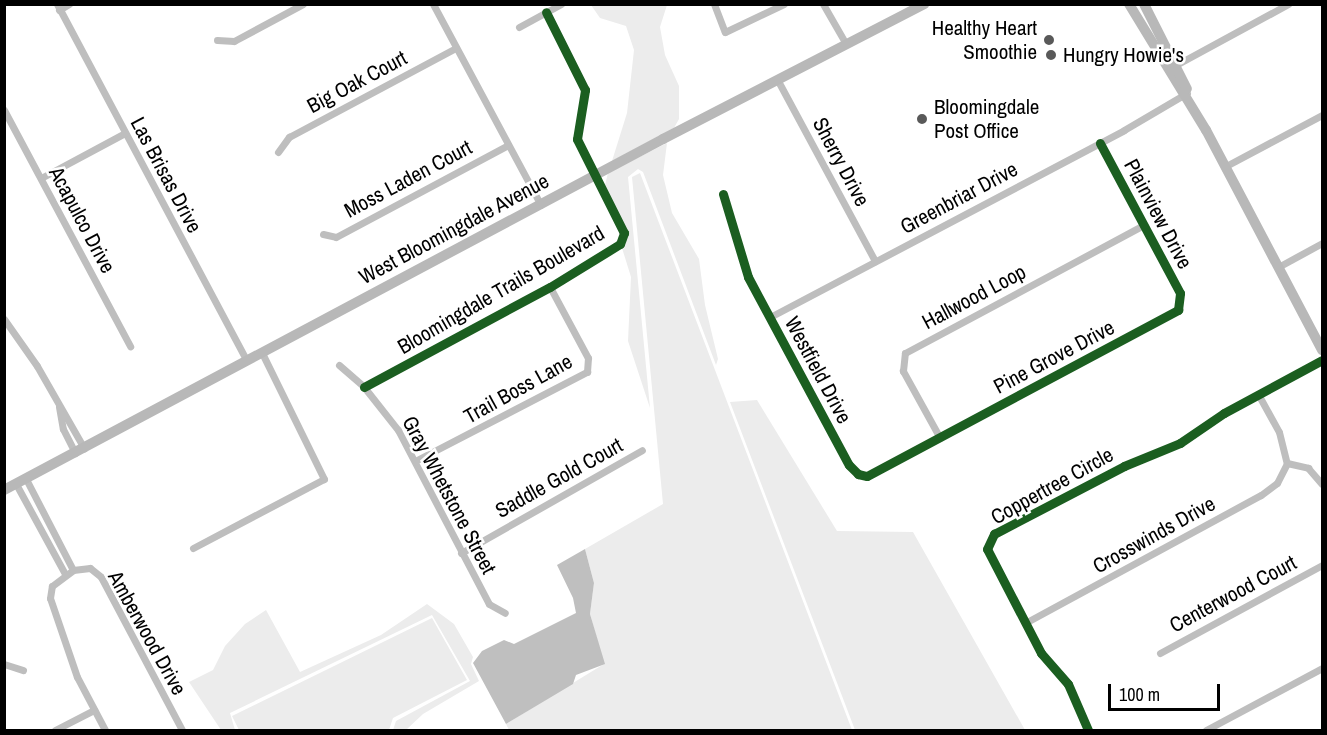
<!DOCTYPE html>
<html>
<head>
<meta charset="utf-8">
<style>
	body { margin:0 }
	#map { position:relative; width:1327px; height:735px; overflow:hidden; background:#fff; font-family:"Archivo Narrow",sans-serif }
	div>[style] { position:absolute }
	[style*='--x'] { left:calc(var(--x)*1px); top:calc(var(--y)*1px); width:calc(var(--w)*1px); rotate:calc(var(--a)*1deg) }
	.green>* { inset:0; background:#ececec }
	.water>* { inset:0; background:#bfbfbf }
	.street>* { height:7px; margin:-3.5px; padding:0 3.5px; transform-origin:3.5px; border-radius:3.5px; background:#bebebe }
	.secondary>* { height:10px; margin:-5px; padding:0 5px; transform-origin:5px; border-radius:5px; background:#b8b8b8 }
	.cycleway>* { height:9px; margin:-4.5px; padding:0 4.5px; transform-origin:4.5px; border-radius:4.5px; background:#1b5e20 }
	.dots>* { width:16px; height:16px; translate:-50% -50%; box-sizing:border-box; border:3px solid #fff; border-radius:50% }
	span { translate:-50% -50%; white-space:nowrap; text-align:center; line-height:1.15; -webkit-text-stroke:5px #fff; paint-order:stroke }
	.poi-label { font-size:21px; color:#000 }
	.right { translate:-100% -50%; text-align:right }
	.left { translate:0 -50%; text-align:left }
	.street-label { font-size:21px; color:#000 }
	.frame { position:absolute; inset:0; border:6px solid #000; pointer-events:none }
	.scale { position:absolute; left:1108px; top:684px; width:112px; height:27px; box-sizing:border-box; border:3px solid #000; border-top:0; padding-left:8px; font-size:18px; line-height:21px; white-space:nowrap; color:#000; -webkit-text-stroke:4px #fff; paint-order:stroke }
</style>
</head>
<body>
<div id="map">
	<div class="green">
		<i style="clip-path:polygon(591px 5px,667px 5px,660px 27px,665px 55px,679px 86px,679px 119px,674px 128px,612px 161px,627px 113px,634px 50px,626px 26px,600px 18px)"></i>
		<i style="clip-path:polygon(667px 143px,663px 175px,672px 213px,699px 259px,705px 305px,718px 359px,716px 365px,643px 172px,638px 169px,628px 177px,650px 408px,628px 341px,631px 277px,622px 248px,627px 232px,605px 185px,608px 173px)"></i>
		<i style="clip-path:polygon(640px 173px,852px 730px,509px 730px,506px 724px,604px 664px,590px 614px,594px 583px,585px 549px,663px 504px,632px 177px)"></i>
		<i style="clip-path:polygon(757px 400px,837px 531px,913px 532px,1025px 730px,855px 730px,730px 402px)"></i>
		<i style="clip-path:polygon(427px 604px,454px 624px,473px 657px,471px 664px,479px 681px,423px 714px,406px 730px,393px 730px,396px 721px,470px 681px,432px 615px,230px 713px,235px 730px,221px 730px,189px 682px,213px 670px,225px 646px,245px 624px,266px 610px,300px 672px,381px 635px)"></i>
		<i style="clip-path:polygon(432px 618px,467px 680px,393px 718px,389px 730px,239px 730px,232px 716px)"></i>
	</div>
	<div class="water">
		<i style="clip-path:polygon(585px 549px,594px 583px,590px 614px,605px 664px,576px 675px,573px 684px,506px 724px,473px 663px,482px 651px,504px 640px,514px 644px,576px 613px,573px 598px,557px 565px)"></i>
	</div>
	<div class="street">
		<i style="--x:57;--y:4;--w:404;--a:62"></i>
		<i style="--x:433;--y:4;--w:228;--a:61.8"></i>
		<i style="--x:714;--y:4;--w:30;--a:69"></i>
		<i style="--x:725;--y:32;--w:65;--a:-25.4"></i>
		<i style="--x:823;--y:4;--w:46;--a:60.1"></i>
		<i style="--x:59;--y:10;--w:12;--a:-31"></i>
		<i style="--x:519;--y:27;--w:48;--a:-28.7"></i>
		<i style="--x:217;--y:40;--w:17;--a:3"></i>
		<i style="--x:234;--y:41;--w:78;--a:-28.2"></i>
		<i style="--x:1174;--y:66;--w:130;--a:-28.5"></i>
		<i style="--x:777;--y:79;--w:207;--a:61.7"></i>
		<i style="--x:4;--y:110;--w:268;--a:61.9"></i>
		<i style="--x:278;--y:152;--w:19;--a:-54"></i>
		<i style="--x:289;--y:137;--w:189;--a:-28.1"></i>
		<i style="--x:1226;--y:166;--w:109;--a:-28"></i>
		<i style="--x:41;--y:178;--w:95;--a:-28.2"></i>
		<i style="--x:723;--y:194;--w:87;--a:73.2"></i>
		<i style="--x:748;--y:277;--w:213;--a:61.8"></i>
		<i style="--x:849;--y:465;--w:13;--a:45"></i>
		<i style="--x:858;--y:474;--w:9;--a:13"></i>
		<i style="--x:867;--y:476;--w:353;--a:-28.1"></i>
		<i style="--x:1178;--y:310;--w:17;--a:-83"></i>
		<i style="--x:1180;--y:293;--w:170;--a:-118.1"></i>
		<i style="--x:323;--y:234;--w:13;--a:13"></i>
		<i style="--x:336;--y:237;--w:195;--a:-28.1"></i>
		<i style="--x:1280;--y:266;--w:48;--a:-28.7"></i>
		<i style="--x:770;--y:317;--w:400;--a:-27.8"></i>
		<i style="--x:1124;--y:130;--w:73;--a:-30.4"></i>
		<i style="--x:4;--y:319;--w:57;--a:54.9"></i>
		<i style="--x:37;--y:366;--w:95;--a:60.2"></i>
		<i style="--x:339;--y:365;--w:33;--a:41"></i>
		<i style="--x:364;--y:387;--w:55;--a:51.7"></i>
		<i style="--x:398;--y:430;--w:196;--a:62.4"></i>
		<i style="--x:489;--y:604;--w:18;--a:29"></i>
		<i style="--x:364;--y:387;--w:211;--a:-28.3"></i>
		<i style="--x:550;--y:287;--w:82;--a:-31.6"></i>
		<i style="--x:620;--y:244;--w:12;--a:-70"></i>
		<i style="--x:624;--y:233;--w:105;--a:-116.6"></i>
		<i style="--x:577;--y:139;--w:50;--a:-80.7"></i>
		<i style="--x:585;--y:90;--w:87;--a:-116.6"></i>
		<i style="--x:1258;--y:394;--w:43;--a:61.1"></i>
		<i style="--x:1279;--y:432;--w:32;--a:76"></i>
		<i style="--x:59;--y:407;--w:22;--a:80"></i>
		<i style="--x:63;--y:429;--w:27;--a:63"></i>
		<i style="--x:940;--y:438;--w:77;--a:-118.9"></i>
		<i style="--x:903;--y:371;--w:18;--a:-84"></i>
		<i style="--x:905;--y:353;--w:271;--a:-28.2"></i>
		<i style="--x:415;--y:461;--w:194;--a:-27.4"></i>
		<i style="--x:587;--y:372;--w:14;--a:-86"></i>
		<i style="--x:588;--y:358;--w:81;--a:-118.2"></i>
		<i style="--x:1287;--y:463;--w:22;--a:13"></i>
		<i style="--x:1308;--y:468;--w:21;--a:49"></i>
		<i style="--x:26;--y:479;--w:102;--a:62.7"></i>
		<i style="--x:16;--y:484;--w:102;--a:61.4"></i>
		<i style="--x:193;--y:548;--w:148;--a:-27.8"></i>
		<i style="--x:324;--y:479;--w:140;--a:-116.2"></i>
		<i style="--x:461;--y:553;--w:208;--a:-29.6"></i>
		<i style="--x:1025;--y:623;--w:268;--a:-28.5"></i>
		<i style="--x:1261;--y:495;--w:20;--a:-37"></i>
		<i style="--x:1277;--y:483;--w:22;--a:-63"></i>
		<i style="--x:1160;--y:653;--w:184;--a:-28.5"></i>
		<i style="--x:4;--y:664;--w:20;--a:18"></i>
		<i style="--x:55;--y:730;--w:44;--a:-27.1"></i>
		<i style="--x:105;--y:730;--w:60;--a:-117.8"></i>
		<i style="--x:77;--y:677;--w:83;--a:-108.9"></i>
		<i style="--x:50;--y:598;--w:12;--a:-81"></i>
		<i style="--x:52;--y:586;--w:26;--a:-37"></i>
		<i style="--x:73;--y:570;--w:17;--a:-7"></i>
		<i style="--x:90;--y:568;--w:14;--a:39"></i>
		<i style="--x:101;--y:577;--w:173;--a:62.1"></i>
		<i style="--x:1088;--y:730;--w:50;--a:-113.5"></i>
		<i style="--x:1068;--y:684;--w:41;--a:-131.1"></i>
		<i style="--x:1041;--y:653;--w:117;--a:-117.4"></i>
		<i style="--x:987;--y:549;--w:17;--a:-65"></i>
		<i style="--x:994;--y:534;--w:147;--a:-27.6"></i>
		<i style="--x:1124;--y:466;--w:61;--a:-22.3"></i>
		<i style="--x:1180;--y:443;--w:53;--a:-34.3"></i>
		<i style="--x:1224;--y:413;--w:111;--a:-28.4"></i>
		<i style="--x:1206;--y:730;--w:132;--a:-28.1"></i>
	</div>
	<div class="secondary">
		<i style="--x:1129;--y:4;--w:148;--a:58.6"></i>
		<i style="--x:1206;--y:130;--w:249;--a:62.2"></i>
		<i style="--x:1144;--y:4;--w:95;--a:63.2"></i>
		<i style="--x:4;--y:490;--w:747;--a:-28.04"></i>
		<i style="--x:663;--y:139;--w:294;--a:-27.3"></i>
	</div>
	<div class="cycleway">
		<i style="--x:723;--y:194;--w:87;--a:73.2"></i>
		<i style="--x:748;--y:277;--w:213;--a:61.8"></i>
		<i style="--x:849;--y:465;--w:13;--a:45"></i>
		<i style="--x:858;--y:474;--w:9;--a:13"></i>
		<i style="--x:867;--y:476;--w:353;--a:-28.1"></i>
		<i style="--x:1178;--y:310;--w:17;--a:-83"></i>
		<i style="--x:1180;--y:293;--w:170;--a:-118.1"></i>
		<i style="--x:364;--y:387;--w:211;--a:-28.3"></i>
		<i style="--x:550;--y:287;--w:82;--a:-31.6"></i>
		<i style="--x:620;--y:244;--w:12;--a:-70"></i>
		<i style="--x:624;--y:233;--w:105;--a:-116.6"></i>
		<i style="--x:577;--y:139;--w:50;--a:-80.7"></i>
		<i style="--x:585;--y:90;--w:87;--a:-116.6"></i>
		<i style="--x:1088;--y:730;--w:50;--a:-113.5"></i>
		<i style="--x:1068;--y:684;--w:41;--a:-131.1"></i>
		<i style="--x:1041;--y:653;--w:117;--a:-117.4"></i>
		<i style="--x:987;--y:549;--w:17;--a:-65"></i>
		<i style="--x:994;--y:534;--w:147;--a:-27.6"></i>
		<i style="--x:1124;--y:466;--w:61;--a:-22.3"></i>
		<i style="--x:1180;--y:443;--w:53;--a:-34.3"></i>
		<i style="--x:1224;--y:413;--w:111;--a:-28.4"></i>
	</div>
	<div class="dots">
		<i style="left:1049px;top:40px;background:#595959"></i>
		<i style="left:1051px;top:55px;background:#595959"></i>
		<i style="left:922px;top:119px;background:#595959"></i>
	</div>
	<div class="poi-label">
		<span class="right" style="left:1037px;top:40px">Healthy Heart<br>Smoothie</span>
		<span class="left" style="left:1063px;top:55px">Hungry Howie's</span>
		<span class="left" style="left:934px;top:119px">Bloomingdale<br>Post Office</span>
	</div>
	<div class="street-label">
		<span style="left:357px;top:82px;rotate:-28deg">Big Oak Court</span>
		<span style="left:841px;top:162px;rotate:62deg">Sherry Drive</span>
		<span style="left:166px;top:175px;rotate:62deg">Las Brisas Drive</span>
		<span style="left:408px;top:179px;rotate:-28deg">Moss Laden Court</span>
		<span style="left:959px;top:198px;rotate:-28deg">Greenbriar Drive</span>
		<span style="left:1158px;top:214px;rotate:62deg">Plainview Drive</span>
		<span style="left:82px;top:220px;rotate:62deg">Acapulco Drive</span>
		<span style="left:454px;top:229px;rotate:-28deg">West Bloomingdale Avenue</span>
		<span style="left:501px;top:290px;rotate:-30deg">Bloomingdale Trails Boulevard</span>
		<span style="left:974px;top:297px;rotate:-28deg">Hallwood Loop</span>
		<span style="left:1054px;top:357px;rotate:-28deg">Pine Grove Drive</span>
		<span style="left:818px;top:370px;rotate:62deg">Westfield Drive</span>
		<span style="left:518px;top:389px;rotate:-29deg">Trail Boss Lane</span>
		<span style="left:559px;top:478px;rotate:-29deg">Saddle Gold Court</span>
		<span style="left:1052px;top:486px;rotate:-29deg">Coppertree Circle</span>
		<span style="left:449px;top:495px;rotate:62deg">Gray Whetstone Street</span>
		<span style="left:1154px;top:535px;rotate:-29deg">Crosswinds Drive</span>
		<span style="left:1233px;top:594px;rotate:-28deg">Centerwood Court</span>
		<span style="left:147px;top:633px;rotate:61deg">Amberwood Drive</span>
	</div>
	<div class="frame"></div>
	<div class="scale">100 m</div>
</div>
</body>
</html>
